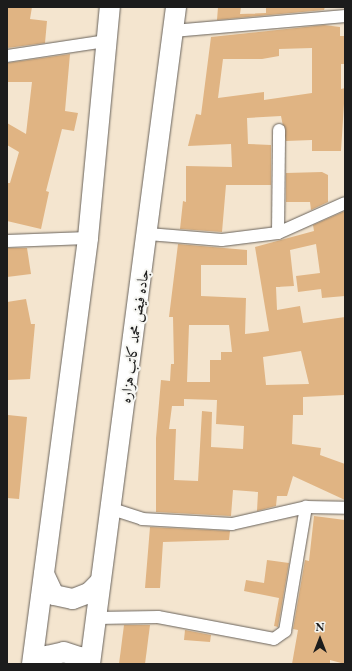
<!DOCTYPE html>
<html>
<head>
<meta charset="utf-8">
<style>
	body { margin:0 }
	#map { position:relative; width:352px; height:671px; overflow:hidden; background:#f4e5cf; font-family:"EB Garamond",Amiri,serif }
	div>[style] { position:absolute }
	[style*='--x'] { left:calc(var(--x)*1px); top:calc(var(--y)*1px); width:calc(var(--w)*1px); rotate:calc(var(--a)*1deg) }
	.building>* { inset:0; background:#e0b483 }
	.roads { filter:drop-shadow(0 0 1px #68625b) drop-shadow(0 0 1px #68625b) }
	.street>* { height:12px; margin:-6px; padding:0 6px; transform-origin:6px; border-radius:6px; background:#fff }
	.primary>* { height:20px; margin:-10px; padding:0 10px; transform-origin:10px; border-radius:10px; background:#fff }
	span { translate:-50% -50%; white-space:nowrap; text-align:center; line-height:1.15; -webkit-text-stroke:4px #f6f6f2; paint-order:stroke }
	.street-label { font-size:15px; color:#1c1c1c }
	.frame { position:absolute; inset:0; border:8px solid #1c1c1c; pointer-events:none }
	.north { position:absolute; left:300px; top:619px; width:40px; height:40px; -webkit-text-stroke:3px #f6f6f2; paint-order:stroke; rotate:0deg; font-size:11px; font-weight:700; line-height:16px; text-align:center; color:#1c1c1c }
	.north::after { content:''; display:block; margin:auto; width:14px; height:18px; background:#1c1c1c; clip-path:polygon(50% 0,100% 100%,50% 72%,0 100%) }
</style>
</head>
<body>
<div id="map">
	<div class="building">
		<i style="clip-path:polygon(7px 7px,32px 7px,30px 19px,47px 21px,45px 43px,7px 48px)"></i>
		<i style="clip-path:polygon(218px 7px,241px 7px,240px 14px,266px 13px,266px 7px,325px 7px,324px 10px,217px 20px)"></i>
		<i style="clip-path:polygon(evenodd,324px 25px,340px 27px,340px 36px,345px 36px,345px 64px,341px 64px,341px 89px,345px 88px,341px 151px,312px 151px,312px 140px,286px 141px,281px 116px,247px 118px,248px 144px,271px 145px,271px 185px,226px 185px,222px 232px,180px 229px,183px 201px,186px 202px,186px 166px,232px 167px,231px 144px,188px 146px,196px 114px,201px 115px,211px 37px,324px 25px,312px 48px,312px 93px,264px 100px,264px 92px,218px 98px,223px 59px,262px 59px,279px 56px,279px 49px,312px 48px)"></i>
		<i style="clip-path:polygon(70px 54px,65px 111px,78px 113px,74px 131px,62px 129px,46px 191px,49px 192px,41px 229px,7px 221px,7px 183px,10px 183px,19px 152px,7px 145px,7px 123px,26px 134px,32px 82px,7px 82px,7px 63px)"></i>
		<i style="clip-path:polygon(322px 172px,328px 175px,328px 202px,311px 210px,310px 202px,286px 202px,286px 173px)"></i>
		<i style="clip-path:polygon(evenodd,345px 211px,345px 296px,322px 298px,321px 289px,298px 292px,296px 276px,320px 273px,316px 244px,290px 250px,294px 286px,276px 287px,277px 310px,300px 306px,303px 323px,345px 317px,344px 395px,303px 397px,303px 415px,293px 415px,292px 444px,321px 448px,320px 455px,345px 464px,345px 500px,293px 476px,287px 496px,277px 496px,276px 506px,257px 511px,258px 492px,233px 490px,231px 516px,156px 512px,156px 438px,161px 380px,170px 381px,171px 364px,174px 364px,173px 317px,169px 317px,178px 244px,247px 250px,247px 265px,201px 265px,201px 296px,246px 298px,245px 334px,269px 331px,255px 247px,314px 231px,313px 225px,345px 211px,189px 325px,229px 325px,232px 352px,221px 352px,221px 360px,210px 360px,210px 382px,187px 382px,189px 325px,345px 211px,301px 351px,309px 384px,266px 385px,263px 357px,301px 351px,345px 211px,184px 399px,217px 400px,216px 424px,244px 426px,243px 449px,211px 447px,212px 412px,202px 411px,198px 481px,174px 480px,176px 429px,169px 429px,172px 406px,184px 406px,184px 399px)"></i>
		<i style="clip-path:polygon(7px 248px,27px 248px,31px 274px,7px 277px)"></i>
		<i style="clip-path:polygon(26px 299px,31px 324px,35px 324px,30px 379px,8px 380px,7px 302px)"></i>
		<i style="clip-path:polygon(8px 415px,27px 417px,19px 499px,7px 498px)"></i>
		<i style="clip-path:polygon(314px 516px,345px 520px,345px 664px,330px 660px,330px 664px,292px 664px,298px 630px,293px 629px,305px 560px,309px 561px)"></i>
		<i style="clip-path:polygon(150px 527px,230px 531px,229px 540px,163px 542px,160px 588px,145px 588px)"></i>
		<i style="clip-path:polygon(267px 560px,289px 563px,278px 627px,274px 626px,279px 598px,244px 591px,246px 580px,264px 583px)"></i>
		<i style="clip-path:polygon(124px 625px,150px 625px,145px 664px,119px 664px)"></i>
		<i style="clip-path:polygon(185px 630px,211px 635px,210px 642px,184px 640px)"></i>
	</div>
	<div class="roads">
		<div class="street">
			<i style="--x:173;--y:31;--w:173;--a:-5"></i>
			<i style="--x:7;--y:56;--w:100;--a:-8.6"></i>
			<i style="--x:278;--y:233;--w:103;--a:-89.4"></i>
			<i style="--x:148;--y:234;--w:74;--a:4.6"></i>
			<i style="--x:222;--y:240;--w:56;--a:-7.1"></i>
			<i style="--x:278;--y:233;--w:73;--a:-24.1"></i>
			<i style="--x:7;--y:241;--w:81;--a:-2.1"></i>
			<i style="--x:109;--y:508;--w:35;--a:18"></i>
			<i style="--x:142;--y:519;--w:90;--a:3.2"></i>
			<i style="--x:232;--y:524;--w:76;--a:-12.9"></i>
			<i style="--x:306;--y:507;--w:39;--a:1"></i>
			<i style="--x:96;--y:618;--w:62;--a:-0.9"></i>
			<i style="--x:158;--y:617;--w:118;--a:10.7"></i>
			<i style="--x:274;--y:639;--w:14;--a:-36"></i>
			<i style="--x:285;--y:631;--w:126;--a:-80.4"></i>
		</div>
		<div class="primary">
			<i style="--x:44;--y:574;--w:23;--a:65"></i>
			<i style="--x:54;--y:595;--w:19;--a:12"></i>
			<i style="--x:73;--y:599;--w:17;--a:-21"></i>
			<i style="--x:89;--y:593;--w:16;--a:-45"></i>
			<i style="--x:32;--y:664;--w:430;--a:-82.5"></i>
			<i style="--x:88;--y:238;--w:232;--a:-84.6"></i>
			<i style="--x:40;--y:664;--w:11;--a:-49"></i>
			<i style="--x:47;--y:656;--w:17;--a:-13"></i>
			<i style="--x:64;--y:652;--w:16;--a:18"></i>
			<i style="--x:79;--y:657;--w:8;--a:60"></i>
			<i style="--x:90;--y:664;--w:663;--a:-82.54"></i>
		</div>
	</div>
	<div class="street-label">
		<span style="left:134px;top:336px;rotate:-82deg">جاده فیض محمد کاتب هزاره</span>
	</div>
	<div class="frame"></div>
	<div class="north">N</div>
</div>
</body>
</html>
